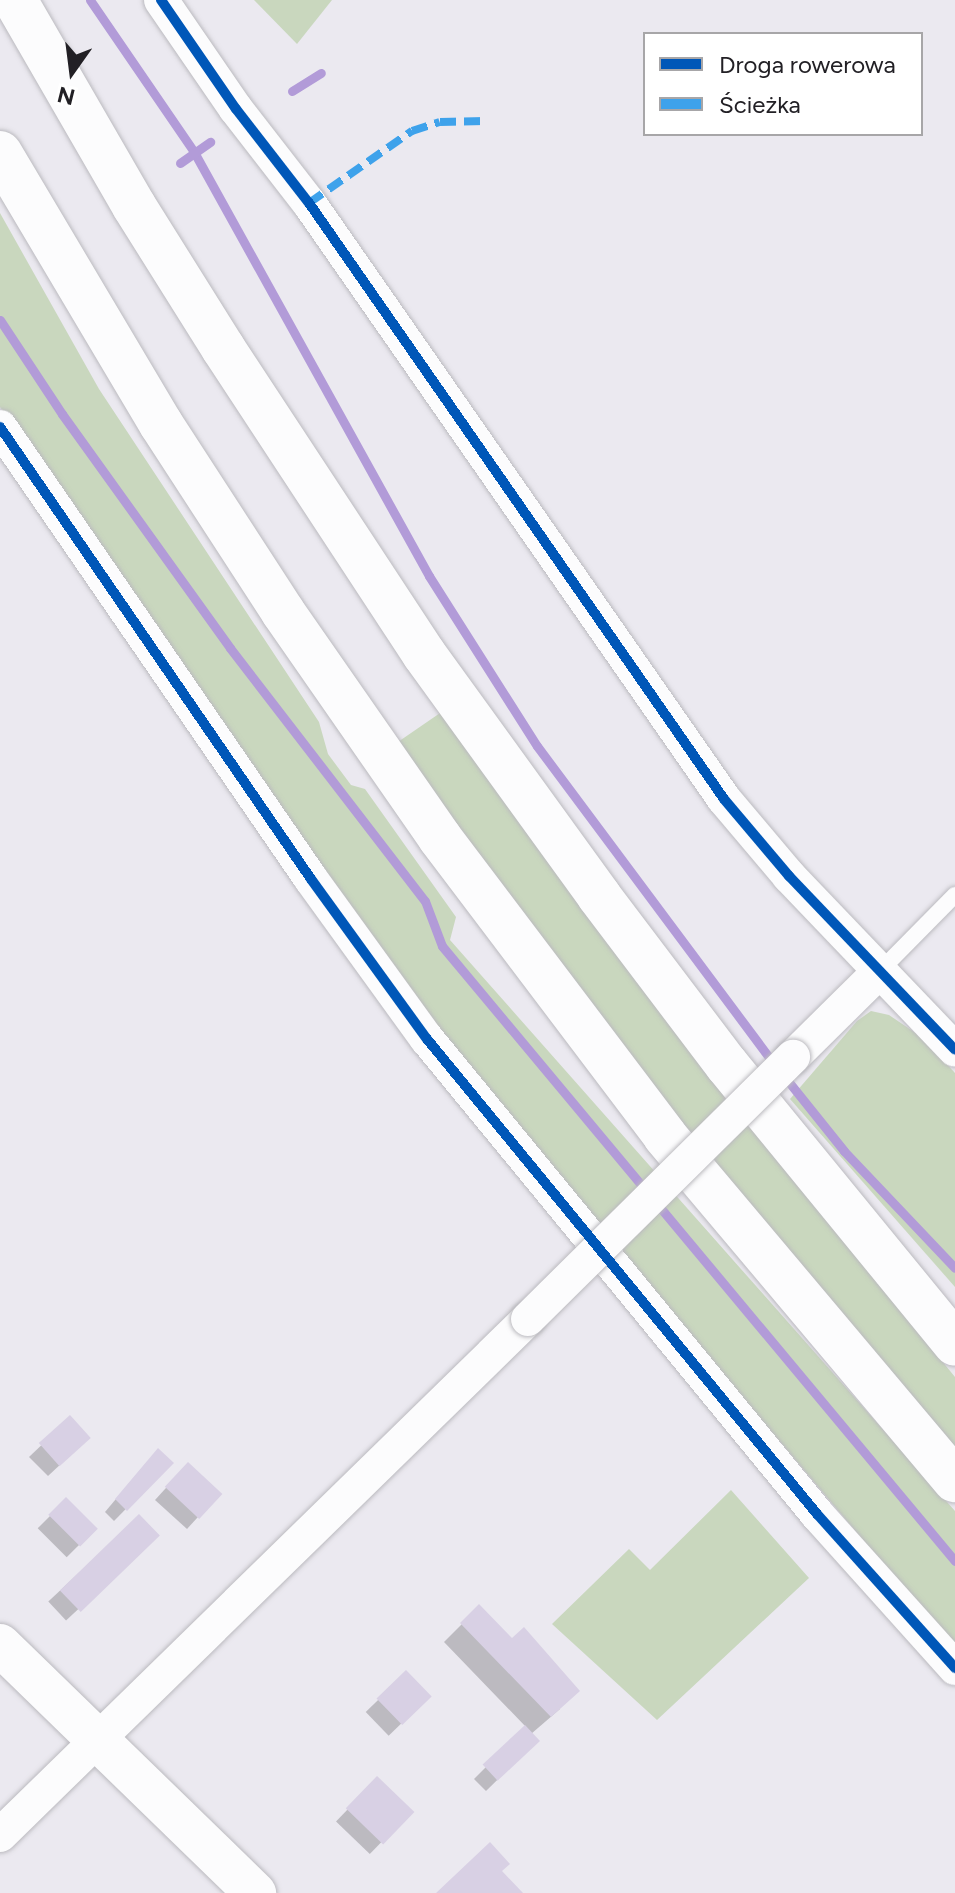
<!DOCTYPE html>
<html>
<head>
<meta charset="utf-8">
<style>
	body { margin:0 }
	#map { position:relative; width:955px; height:1893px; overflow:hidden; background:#ebe9f0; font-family:Figtree,sans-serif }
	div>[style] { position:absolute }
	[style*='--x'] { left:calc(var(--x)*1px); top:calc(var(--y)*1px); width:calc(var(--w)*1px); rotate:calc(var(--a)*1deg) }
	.green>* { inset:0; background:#c9d7be }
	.shadow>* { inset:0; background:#0003; transform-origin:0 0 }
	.stream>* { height:9px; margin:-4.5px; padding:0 4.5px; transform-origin:4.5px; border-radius:4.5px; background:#b29bd8 }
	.building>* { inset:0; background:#d8d0e4; transform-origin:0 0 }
	.roads { filter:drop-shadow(0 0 2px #bbbabf) drop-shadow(0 0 2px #bbbabf) }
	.service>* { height:16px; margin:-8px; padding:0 8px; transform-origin:8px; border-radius:8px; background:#fcfcfd }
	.minor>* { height:34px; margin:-17px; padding:0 17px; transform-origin:17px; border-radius:17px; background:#fcfcfd }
	.tertiary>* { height:42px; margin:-21px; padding:0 21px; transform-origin:21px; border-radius:21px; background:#fcfcfd }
	.motorway>* { height:44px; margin:-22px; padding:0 22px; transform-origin:22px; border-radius:22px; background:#fcfcfd }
	.bridges { filter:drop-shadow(0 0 2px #bbbabf) drop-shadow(0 0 2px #bbbabf) }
	.minor-bridge>* { height:34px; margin:-17px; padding:0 17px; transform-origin:17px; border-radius:17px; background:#fcfcfd }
	.quiet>* { height:8px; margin-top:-4px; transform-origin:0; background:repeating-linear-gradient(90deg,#3ea2eb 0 16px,transparent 0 24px) }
	.cycleway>* { height:10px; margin:-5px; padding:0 5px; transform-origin:5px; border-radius:5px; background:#0057b8 }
	span { translate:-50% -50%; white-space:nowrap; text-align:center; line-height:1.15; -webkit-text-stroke:6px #fff; paint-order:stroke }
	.legend { position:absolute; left:643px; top:32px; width:280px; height:104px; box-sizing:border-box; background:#fff; border:2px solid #a7a6a8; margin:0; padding:10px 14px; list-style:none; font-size:24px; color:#222025 }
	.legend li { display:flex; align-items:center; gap:16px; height:40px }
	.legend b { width:40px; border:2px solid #a7a6a8 }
	.north { position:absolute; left:32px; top:32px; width:80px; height:80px; -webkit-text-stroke:6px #fff; paint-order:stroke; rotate:194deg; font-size:22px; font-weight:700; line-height:32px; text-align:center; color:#222025 }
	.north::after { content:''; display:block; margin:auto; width:28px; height:36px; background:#222025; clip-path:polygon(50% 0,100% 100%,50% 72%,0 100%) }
</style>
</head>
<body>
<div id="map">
	<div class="green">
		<i style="clip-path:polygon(254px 0,332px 0,297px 44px)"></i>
		<i style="clip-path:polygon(0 213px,99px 389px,319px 722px,328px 754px,351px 785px,365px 789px,456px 917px,450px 940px,955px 1511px,955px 1649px,443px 1042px,0 407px)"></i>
		<i style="clip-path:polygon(443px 711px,812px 1202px,955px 1377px,955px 1459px,761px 1227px,395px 744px)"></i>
		<i style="clip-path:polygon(871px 1011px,889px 1015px,923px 1038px,955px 1073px,955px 1287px,790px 1099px,857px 1021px)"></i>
		<i style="clip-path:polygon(731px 1490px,809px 1578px,657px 1720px,552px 1624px,629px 1549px,650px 1570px)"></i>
	</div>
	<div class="shadow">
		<i style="clip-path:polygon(70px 1418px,77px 1449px,48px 1476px,29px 1457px)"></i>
		<i style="clip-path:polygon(147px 1462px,171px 1463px,114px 1521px,105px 1512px)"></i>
		<i style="clip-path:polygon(176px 1477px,219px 1494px,187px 1529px,155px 1500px)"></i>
		<i style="left:66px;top:1500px;width:41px;height:40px;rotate:45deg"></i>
		<i style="left:139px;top:1517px;width:26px;height:124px;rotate:47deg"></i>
		<i style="clip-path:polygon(479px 1607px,560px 1709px,531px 1734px,537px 1741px,486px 1791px,474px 1779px,526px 1727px,444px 1642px)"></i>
		<i style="left:406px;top:1673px;width:33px;height:56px;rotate:46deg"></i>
		<i style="left:377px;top:1779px;width:47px;height:59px;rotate:44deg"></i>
	</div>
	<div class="stream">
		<i style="--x:90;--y:0;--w:184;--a:55.6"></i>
		<i style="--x:194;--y:152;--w:485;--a:61"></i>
		<i style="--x:429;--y:576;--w:201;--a:57.6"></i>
		<i style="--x:537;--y:746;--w:398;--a:53.3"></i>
		<i style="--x:292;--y:91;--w:34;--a:-32"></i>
		<i style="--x:180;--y:163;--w:37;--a:-35"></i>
		<i style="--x:0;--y:320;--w:113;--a:56.6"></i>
		<i style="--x:62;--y:414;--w:288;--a:54.3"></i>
		<i style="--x:230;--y:648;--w:319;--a:52.4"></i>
		<i style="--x:425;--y:901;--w:48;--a:69.3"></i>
		<i style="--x:442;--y:946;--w:801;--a:50.17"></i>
		<i style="--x:784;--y:1076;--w:96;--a:51.3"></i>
		<i style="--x:844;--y:1151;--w:161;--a:46.5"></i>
	</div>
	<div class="building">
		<i style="left:70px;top:1415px;width:31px;height:42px;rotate:48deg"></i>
		<i style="clip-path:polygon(158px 1448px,174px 1463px,127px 1511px,115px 1499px)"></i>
		<i style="left:188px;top:1462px;width:47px;height:34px;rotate:43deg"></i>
		<i style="left:66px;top:1497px;width:45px;height:25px;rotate:45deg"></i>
		<i style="left:139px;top:1514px;width:30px;height:110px;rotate:46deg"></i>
		<i style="clip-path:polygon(479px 1604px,512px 1638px,524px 1627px,580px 1691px,551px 1717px,460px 1623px)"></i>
		<i style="left:406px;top:1670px;width:37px;height:41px;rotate:46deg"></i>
		<i style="left:525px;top:1725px;width:22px;height:58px;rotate:47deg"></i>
		<i style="left:377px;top:1776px;width:52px;height:45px;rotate:44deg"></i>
		<i style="clip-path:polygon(490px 1842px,510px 1864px,502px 1871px,523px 1893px,436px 1893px)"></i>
	</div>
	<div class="roads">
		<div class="service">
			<i style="--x:879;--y:972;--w:108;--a:-45.4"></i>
		</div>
		<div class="minor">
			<i style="--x:161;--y:0;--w:132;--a:55.5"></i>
			<i style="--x:236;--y:109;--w:119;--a:52.2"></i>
			<i style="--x:309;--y:203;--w:726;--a:55.15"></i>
			<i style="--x:724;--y:799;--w:101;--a:49.8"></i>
			<i style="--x:789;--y:876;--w:240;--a:46.3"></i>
			<i style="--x:0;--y:427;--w:549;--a:55.47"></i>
			<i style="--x:311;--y:879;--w:198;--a:54.1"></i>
			<i style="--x:427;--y:1039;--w:615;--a:50.61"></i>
			<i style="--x:817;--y:1514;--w:207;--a:48.1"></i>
			<i style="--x:793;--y:1057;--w:121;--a:-44.7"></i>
			<i style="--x:0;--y:1835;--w:738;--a:-44.34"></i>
		</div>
		<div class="tertiary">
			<i style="--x:0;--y:1645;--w:356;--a:44.2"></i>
		</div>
		<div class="motorway">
			<i style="--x:15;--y:0;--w:238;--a:60"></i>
			<i style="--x:134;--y:206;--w:168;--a:57.9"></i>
			<i style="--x:223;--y:348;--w:366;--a:56.7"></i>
			<i style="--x:424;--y:654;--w:299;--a:54.1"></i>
			<i style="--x:599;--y:896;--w:212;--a:52.9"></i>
			<i style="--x:727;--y:1065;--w:360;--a:50.7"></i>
			<i style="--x:0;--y:153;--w:315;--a:59.3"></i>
			<i style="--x:161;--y:424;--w:224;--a:57"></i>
			<i style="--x:283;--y:612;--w:275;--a:55.2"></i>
			<i style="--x:440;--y:838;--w:373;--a:52.9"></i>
			<i style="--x:665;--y:1136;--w:450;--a:49.9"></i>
		</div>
	</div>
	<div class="bridges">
		<div class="minor-bridge">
			<i style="--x:528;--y:1319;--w:373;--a:-44.7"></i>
		</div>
	</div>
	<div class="quiet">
		<i style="--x:309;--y:203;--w:126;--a:-35"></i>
		<i style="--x:412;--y:131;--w:29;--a:-18"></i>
		<i style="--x:440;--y:122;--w:45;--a:-1.3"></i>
	</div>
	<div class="cycleway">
		<i style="--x:161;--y:0;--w:132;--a:55.5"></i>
		<i style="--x:236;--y:109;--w:119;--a:52.2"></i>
		<i style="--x:309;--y:203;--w:726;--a:55.15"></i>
		<i style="--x:724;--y:799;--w:101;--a:49.8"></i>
		<i style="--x:789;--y:876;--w:240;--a:46.3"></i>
		<i style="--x:0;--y:427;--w:549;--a:55.47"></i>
		<i style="--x:311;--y:879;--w:198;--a:54.1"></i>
		<i style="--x:427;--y:1039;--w:615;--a:50.61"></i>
		<i style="--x:817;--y:1514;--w:207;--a:48.1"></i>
	</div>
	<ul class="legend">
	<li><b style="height:10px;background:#0057b8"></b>Droga rowerowa</li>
	<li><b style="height:10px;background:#3ea2eb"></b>Ścieżka</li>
	</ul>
	<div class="north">N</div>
</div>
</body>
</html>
